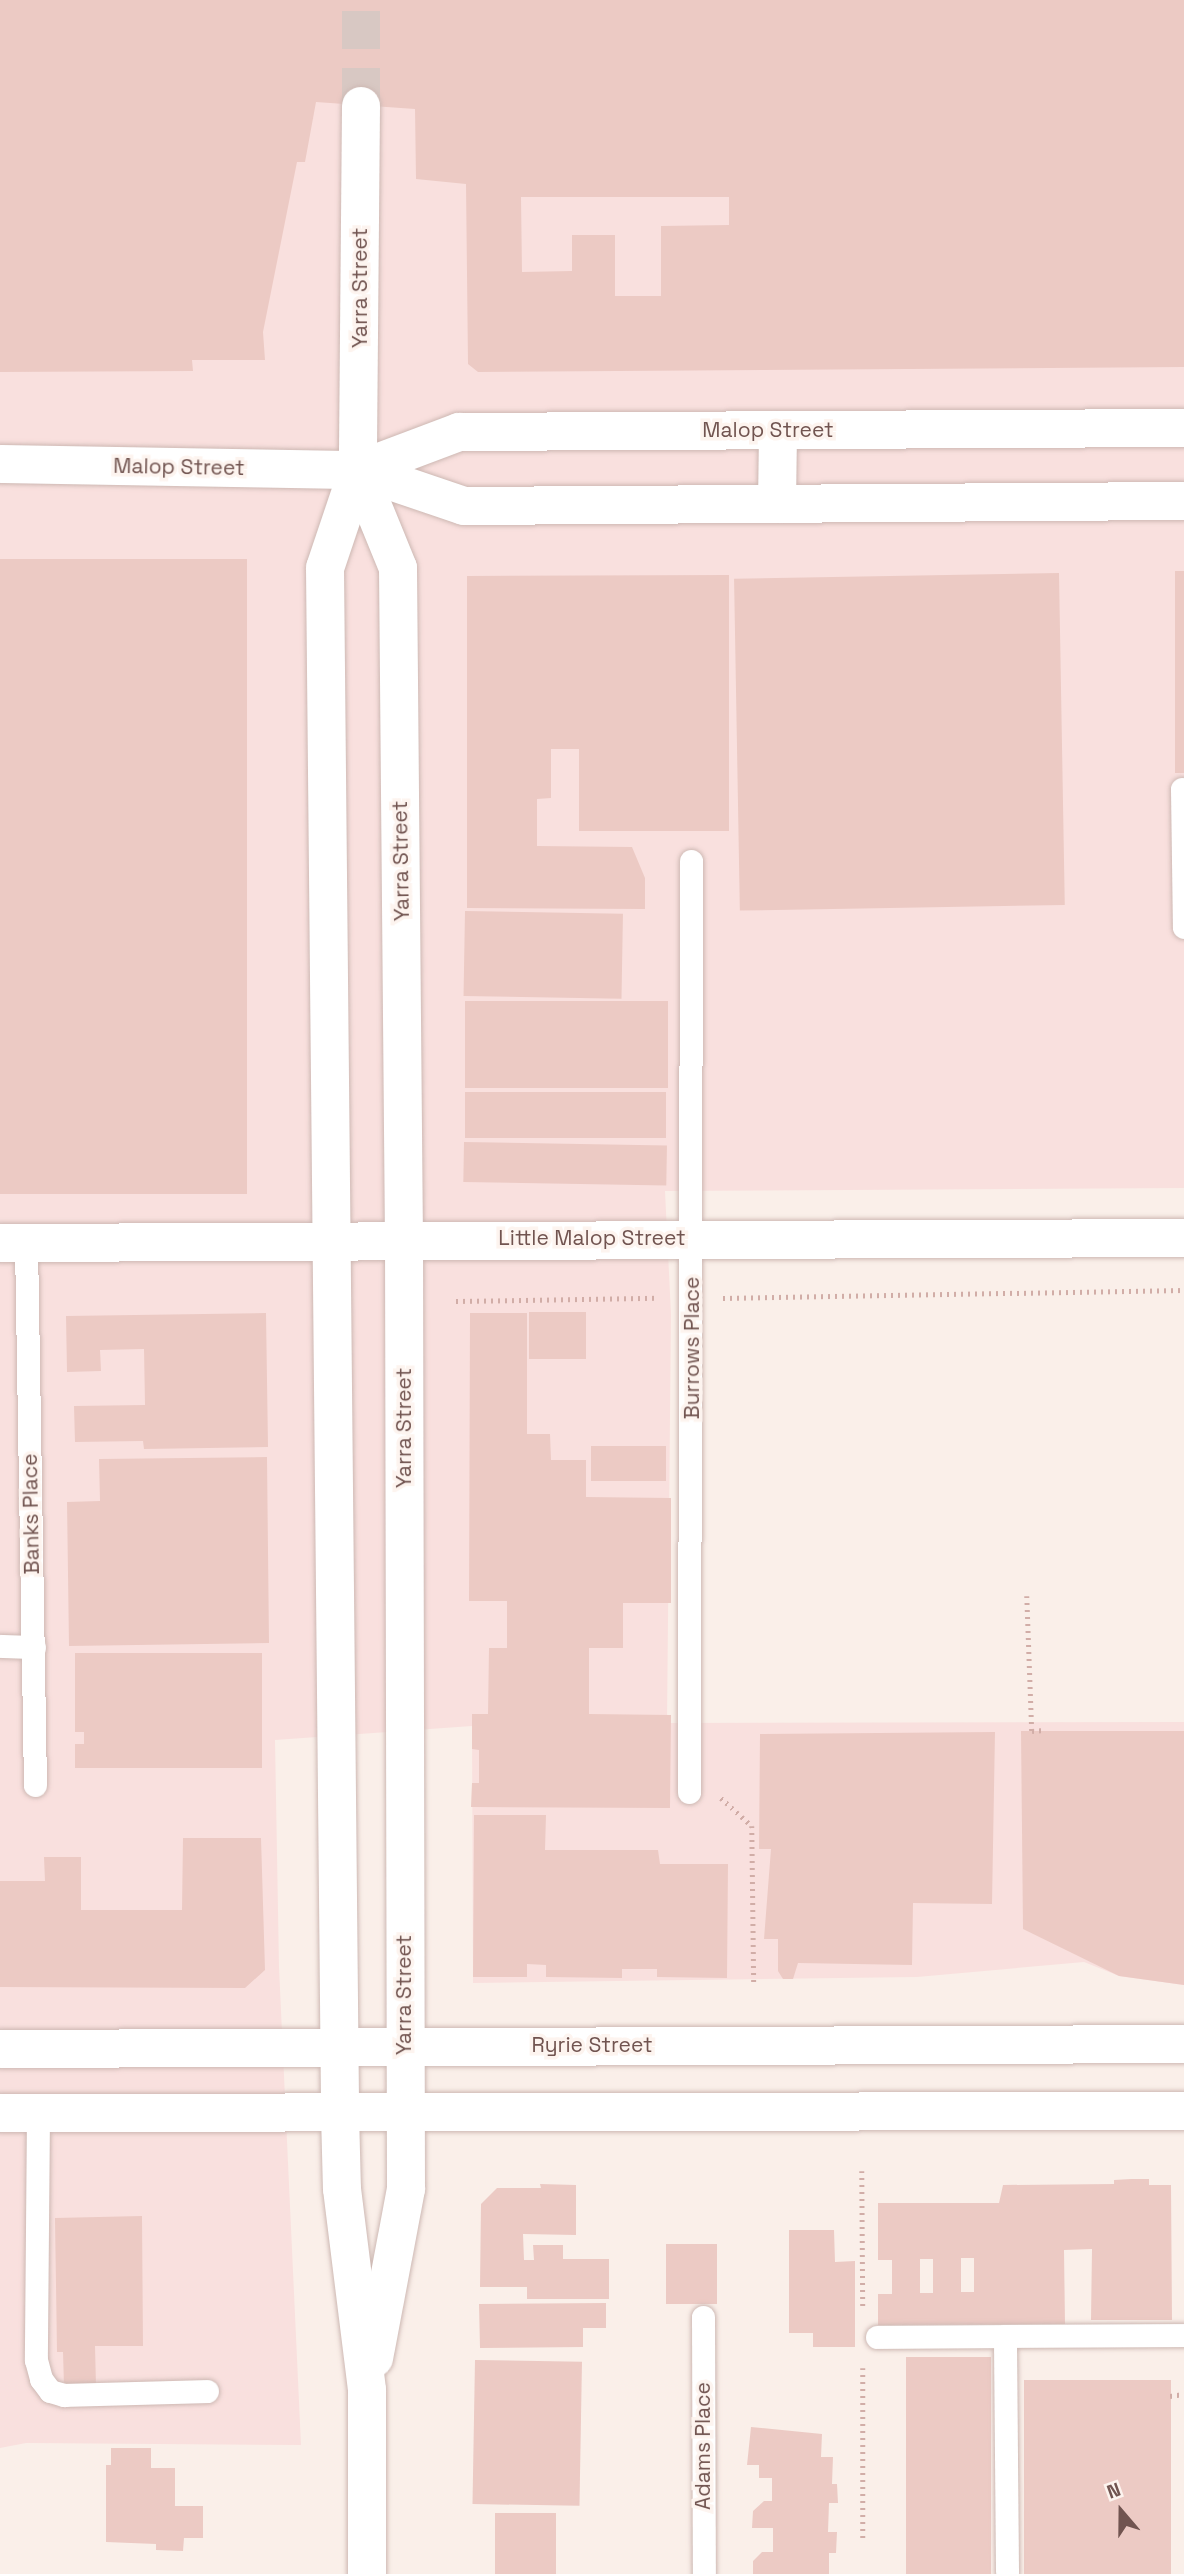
<!DOCTYPE html>
<html>
<head>
<meta charset="utf-8">
<style>
	body { margin:0 }
	#map { position:relative; width:1184px; height:2574px; overflow:hidden; background:#faefe9; font-family:"Space Grotesk",sans-serif }
	div>[style] { position:absolute }
	[style*='--x'] { left:calc(var(--x)*1px); top:calc(var(--y)*1px); width:calc(var(--w)*1px); rotate:calc(var(--a)*1deg) }
	.commercial>* { inset:0; background:#f9e0de }
	.building>* { inset:0; background:#eccac4; transform-origin:0 0 }
	.tertiary-tunnel>* { height:38px; margin-top:-19px; transform-origin:0; background:repeating-linear-gradient(90deg,#d8c8c3 0 38px,transparent 0 57px) }
	.path>* { height:4.5px; margin-top:-2.25px; transform-origin:0; background:repeating-linear-gradient(90deg,#d1ada7 0 2px,transparent 0 7px) }
	.roads { filter:drop-shadow(0 0 2px #cdb8b3) drop-shadow(0 0 2px #cdb8b3) }
	.service>* { height:23px; margin:-11.5px; padding:0 11.5px; transform-origin:11.5px; border-radius:11.5px; background:#fff }
	.minor>* { height:38px; margin:-19px; padding:0 19px; transform-origin:19px; border-radius:19px; background:#fff }
	.tertiary>* { height:38px; margin:-19px; padding:0 19px; transform-origin:19px; border-radius:19px; background:#fff }
	.secondary>* { height:38px; margin:-19px; padding:0 19px; transform-origin:19px; border-radius:19px; background:#fff }
	span { translate:-50% -50%; white-space:nowrap; text-align:center; line-height:1.15; -webkit-text-stroke:7px #fdf4ef; paint-order:stroke }
	.street-label { font-size:21px; color:#715450 }
	.north { position:absolute; left:1086px; top:2476px; width:70px; height:70px; -webkit-text-stroke:5px #fdf4ef; paint-order:stroke; rotate:340deg; font-size:19px; font-weight:700; line-height:28px; text-align:center; color:#715450 }
	.north::after { content:''; display:block; margin:auto; width:24px; height:32px; background:#715450; clip-path:polygon(50% 0,100% 100%,50% 72%,0 100%) }
</style>
</head>
<body>
<div id="map">
	<div class="commercial">
		<i style="clip-path:polygon(0 0,1184px 0,1184px 1188px,665px 1191px,671px 1314px,667px 1723px,1184px 1722px,1184px 1985px,1119px 1976px,1084px 1962px,917px 1977px,473px 1983px,472px 1726px,275px 1740px,279px 1967px,301px 2445px,26px 2443px,0 2448px)"></i>
	</div>
	<div class="building">
		<i style="clip-path:polygon(evenodd,0 0,1184px 0,1184px 367px,478px 372px,468px 364px,466px 184px,416px 179px,415px 109px,316px 102px,305px 162px,297px 162px,263px 332px,265px 360px,192px 360px,193px 371px,0 372px,0 0,521px 197px,729px 197px,729px 225px,661px 226px,661px 296px,615px 296px,615px 235px,572px 235px,572px 271px,522px 272px,521px 197px)"></i>
		<i style="left:0;top:559px;width:247px;height:635px"></i>
		<i style="left:1175px;top:571px;width:9px;height:202px"></i>
		<i style="left:1059px;top:573px;width:332px;height:325px;rotate:89deg"></i>
		<i style="clip-path:polygon(729px 575px,729px 831px,579px 831px,579px 749px,551px 749px,551px 798px,537px 799px,537px 846px,632px 847px,645px 878px,645px 909px,467px 908px,467px 576px)"></i>
		<i style="left:465px;top:911px;width:158px;height:85px;rotate:1deg"></i>
		<i style="left:465px;top:1001px;width:203px;height:87px"></i>
		<i style="left:465px;top:1092px;width:201px;height:46px"></i>
		<i style="left:464px;top:1142px;width:203px;height:40px;rotate:1deg"></i>
		<i style="left:529px;top:1312px;width:57px;height:47px"></i>
		<i style="clip-path:polygon(266px 1313px,268px 1447px,144px 1449px,143px 1441px,75px 1442px,74px 1406px,145px 1405px,144px 1349px,100px 1350px,101px 1371px,67px 1372px,66px 1316px)"></i>
		<i style="clip-path:polygon(470px 1313px,527px 1313px,527px 1434px,550px 1434px,551px 1460px,586px 1460px,586px 1497px,671px 1498px,671px 1603px,623px 1603px,623px 1648px,589px 1648px,589px 1714px,671px 1715px,670px 1808px,471px 1807px,472px 1783px,479px 1783px,479px 1750px,472px 1749px,472px 1714px,488px 1714px,489px 1648px,507px 1648px,507px 1601px,469px 1601px)"></i>
		<i style="left:591px;top:1446px;width:75px;height:35px"></i>
		<i style="clip-path:polygon(267px 1457px,269px 1643px,69px 1646px,67px 1502px,100px 1501px,99px 1459px)"></i>
		<i style="clip-path:polygon(75px 1653px,262px 1653px,262px 1768px,75px 1768px,75px 1744px,84px 1744px,84px 1732px,75px 1732px)"></i>
		<i style="clip-path:polygon(1021px 1731px,1184px 1731px,1184px 1985px,1119px 1976px,1023px 1929px)"></i>
		<i style="clip-path:polygon(995px 1732px,992px 1904px,913px 1903px,912px 1965px,798px 1963px,793px 1979px,783px 1979px,778px 1971px,778px 1939px,764px 1939px,771px 1849px,759px 1849px,760px 1734px)"></i>
		<i style="clip-path:polygon(474px 1815px,546px 1815px,545px 1850px,658px 1850px,660px 1864px,728px 1864px,727px 1978px,657px 1977px,657px 1969px,622px 1969px,622px 1978px,546px 1977px,546px 1965px,527px 1964px,527px 1977px,473px 1977px)"></i>
		<i style="clip-path:polygon(183px 1838px,261px 1838px,265px 1970px,245px 1988px,0 1987px,0 1881px,45px 1881px,44px 1857px,81px 1857px,81px 1910px,182px 1910px)"></i>
		<i style="clip-path:polygon(evenodd,1131px 2179px,1149px 2179px,1149px 2185px,1171px 2185px,1172px 2320px,1091px 2320px,1092px 2249px,1064px 2250px,1065px 2324px,878px 2325px,878px 2294px,892px 2294px,892px 2260px,878px 2260px,878px 2203px,999px 2203px,1003px 2185px,1114px 2184px,1114px 2180px,1131px 2179px,961px 2258px,974px 2258px,974px 2292px,961px 2292px,961px 2258px,1131px 2179px,920px 2259px,933px 2259px,933px 2293px,920px 2293px,920px 2259px)"></i>
		<i style="clip-path:polygon(540px 2184px,576px 2185px,576px 2235px,523px 2234px,524px 2260px,534px 2260px,533px 2245px,563px 2245px,563px 2259px,609px 2259px,609px 2299px,527px 2299px,527px 2287px,480px 2287px,481px 2204px,497px 2188px,541px 2188px)"></i>
		<i style="clip-path:polygon(142px 2216px,143px 2346px,95px 2346px,96px 2386px,64px 2386px,63px 2352px,57px 2352px,55px 2218px)"></i>
		<i style="clip-path:polygon(789px 2230px,834px 2230px,835px 2262px,855px 2261px,855px 2347px,813px 2347px,813px 2333px,789px 2333px)"></i>
		<i style="left:717px;top:2244px;width:60px;height:51px;rotate:90deg"></i>
		<i style="clip-path:polygon(606px 2303px,606px 2328px,583px 2328px,583px 2347px,480px 2348px,479px 2304px)"></i>
		<i style="left:991px;top:2357px;width:217px;height:85px;rotate:90deg"></i>
		<i style="left:475px;top:2360px;width:107px;height:144px;rotate:1deg"></i>
		<i style="left:1171px;top:2380px;width:194px;height:147px;rotate:90deg"></i>
		<i style="clip-path:polygon(751px 2427px,822px 2434px,821px 2457px,833px 2457px,832px 2484px,837px 2484px,838px 2503px,829px 2503px,828px 2532px,837px 2532px,836px 2553px,829px 2553px,829px 2574px,753px 2574px,753px 2561px,762px 2552px,773px 2552px,773px 2528px,752px 2528px,753px 2511px,764px 2501px,772px 2501px,772px 2478px,759px 2478px,759px 2465px,747px 2465px)"></i>
		<i style="clip-path:polygon(111px 2448px,151px 2448px,151px 2468px,175px 2468px,175px 2506px,203px 2506px,203px 2538px,184px 2538px,183px 2551px,156px 2550px,156px 2544px,106px 2542px,106px 2465px,111px 2465px)"></i>
		<i style="left:495px;top:2513px;width:61px;height:61px"></i>
	</div>
	<div class="tertiary-tunnel">
		<i style="--x:361;--y:106;--w:106;--a:-90"></i>
	</div>
	<div class="path">
		<i style="--x:723;--y:1298;--w:461;--a:-1"></i>
		<i style="--x:456;--y:1301;--w:202;--a:-0.9"></i>
		<i style="--x:1027;--y:1596;--w:135;--a:87.9"></i>
		<i style="--x:1032;--y:1731;--w:12;--a:-5"></i>
		<i style="--x:721;--y:1798;--w:42;--a:42.1"></i>
		<i style="--x:752;--y:1826;--w:159;--a:89.3"></i>
		<i style="--x:862;--y:2171;--w:136;--a:89.6"></i>
		<i style="--x:863;--y:2368;--w:170;--a:90"></i>
		<i style="--x:1170;--y:2396;--w:14;--a:-8"></i>
	</div>
	<div class="roads">
		<div class="service">
			<i style="--x:1182;--y:789;--w:138;--a:89.2"></i>
			<i style="--x:26;--y:1243;--w:542;--a:89.05"></i>
			<i style="--x:0;--y:1646;--w:34;--a:2"></i>
			<i style="--x:689;--y:1792;--w:931;--a:-89.88"></i>
			<i style="--x:38;--y:2113;--w:247;--a:90.5"></i>
			<i style="--x:36;--y:2360;--w:20;--a:75"></i>
			<i style="--x:41;--y:2379;--w:15;--a:53"></i>
			<i style="--x:50;--y:2391;--w:15;--a:16"></i>
			<i style="--x:64;--y:2395;--w:143;--a:-1.6"></i>
			<i style="--x:703;--y:2317;--w:257;--a:89.8"></i>
			<i style="--x:877;--y:2337;--w:128;--a:-0.4"></i>
			<i style="--x:1007;--y:2571;--w:235;--a:-90.5"></i>
			<i style="--x:1005;--y:2336;--w:179;--a:-0.3"></i>
		</div>
		<div class="minor">
			<i style="--x:0;--y:1243;--w:1184;--a:-0.24"></i>
		</div>
		<div class="tertiary">
			<i style="--x:361;--y:106;--w:364;--a:90.5"></i>
			<i style="--x:358;--y:470;--w:103;--a:108.6"></i>
			<i style="--x:325;--y:568;--w:1546;--a:89.44"></i>
			<i style="--x:340;--y:2114;--w:75;--a:88.5"></i>
			<i style="--x:342;--y:2189;--w:203;--a:82.9"></i>
			<i style="--x:367;--y:2390;--w:184;--a:90"></i>
			<i style="--x:0;--y:464;--w:358;--a:1"></i>
			<i style="--x:358;--y:470;--w:112;--a:18.8"></i>
			<i style="--x:464;--y:506;--w:720;--a:-0.4"></i>
			<i style="--x:358;--y:470;--w:106;--a:67.8"></i>
			<i style="--x:398;--y:568;--w:671;--a:89.49"></i>
			<i style="--x:404;--y:1239;--w:950;--a:89.88"></i>
			<i style="--x:406;--y:2189;--w:172;--a:100.7"></i>
			<i style="--x:358;--y:470;--w:108;--a:-20.6"></i>
			<i style="--x:459;--y:432;--w:725;--a:-0.32"></i>
			<i style="--x:777;--y:504;--w:74;--a:-89.2"></i>
		</div>
		<div class="secondary">
			<i style="--x:0;--y:2049;--w:1184;--a:-0.24"></i>
			<i style="--x:0;--y:2113;--w:1184;--a:-0.1"></i>
		</div>
	</div>
	<div class="street-label">
		<span style="left:360px;top:288px;rotate:-90deg">Yarra Street</span>
		<span style="left:768px;top:430px">Malop Street</span>
		<span style="left:179px;top:467px;rotate:1deg">Malop Street</span>
		<span style="left:401px;top:861px;rotate:-91deg">Yarra Street</span>
		<span style="left:592px;top:1238px">Little Malop Street</span>
		<span style="left:692px;top:1348px;rotate:-90deg">Burrows Place</span>
		<span style="left:404px;top:1428px;rotate:-90deg">Yarra Street</span>
		<span style="left:31px;top:1514px;rotate:-91deg">Banks Place</span>
		<span style="left:404px;top:1995px;rotate:-90deg">Yarra Street</span>
		<span style="left:592px;top:2045px">Ryrie Street</span>
		<span style="left:703px;top:2446px;rotate:-90deg">Adams Place</span>
	</div>
	<div class="north">N</div>
</div>
</body>
</html>
